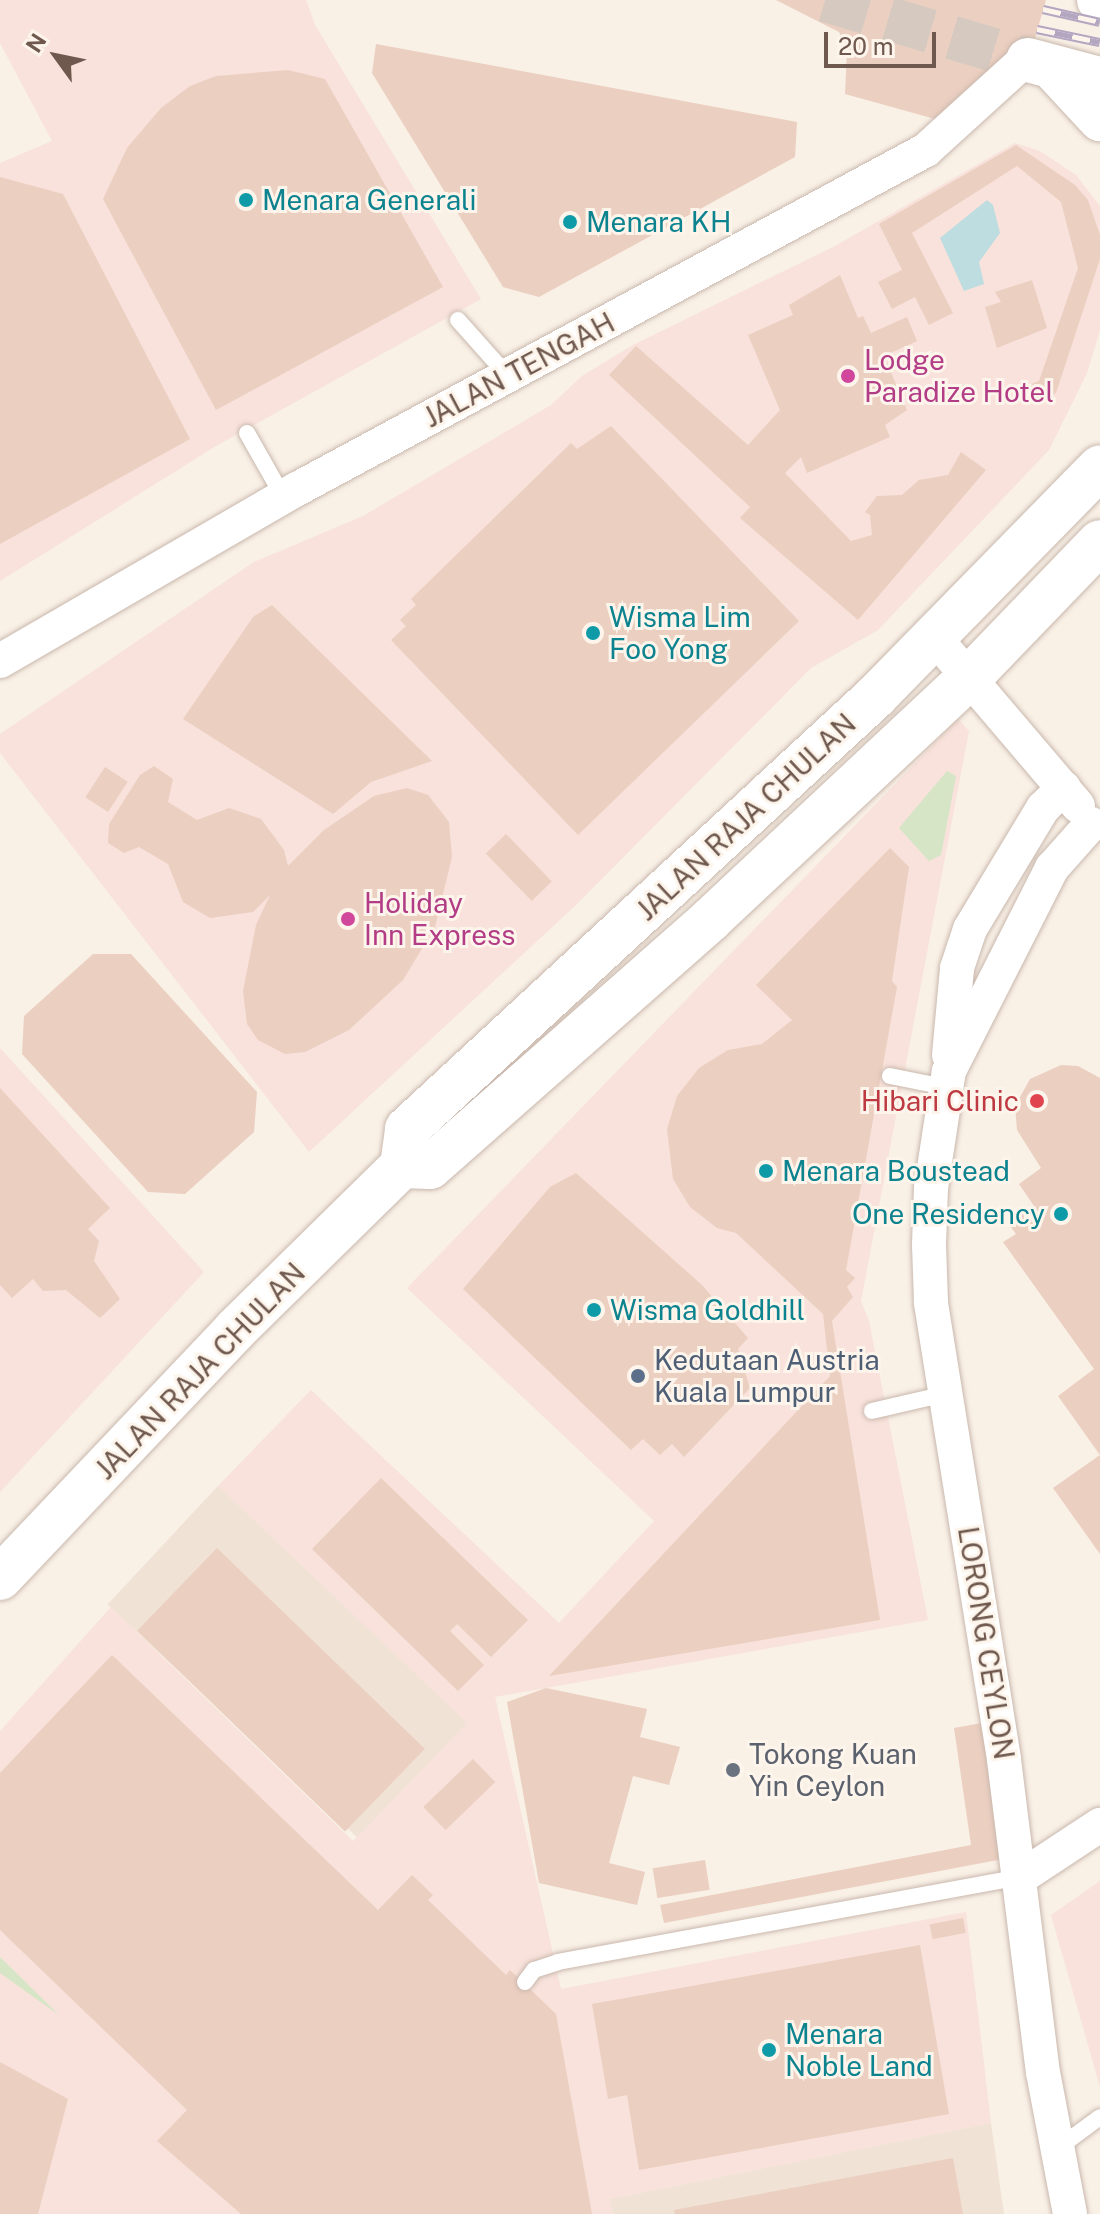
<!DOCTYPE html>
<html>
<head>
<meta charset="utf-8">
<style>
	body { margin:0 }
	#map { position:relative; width:1100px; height:2214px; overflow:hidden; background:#f9f0e6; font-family:"Public Sans",sans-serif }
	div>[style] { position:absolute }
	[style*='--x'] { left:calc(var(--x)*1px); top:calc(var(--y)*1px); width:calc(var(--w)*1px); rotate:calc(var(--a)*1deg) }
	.residential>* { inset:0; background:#f0e2d5; transform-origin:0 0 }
	.commercial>* { inset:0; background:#f8e2db }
	.green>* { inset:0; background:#d5e5c6 }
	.water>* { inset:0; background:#bddde0 }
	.building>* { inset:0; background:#ebcfc1; transform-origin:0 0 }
	.secondary-tunnel>* { height:44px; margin-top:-22px; transform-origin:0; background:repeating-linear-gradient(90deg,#d6cac0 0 44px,transparent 0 66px) }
	.roads { filter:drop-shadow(0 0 2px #c9b8ad) drop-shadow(0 0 2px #c9b8ad) }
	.lane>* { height:16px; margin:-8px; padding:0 8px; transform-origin:8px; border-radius:8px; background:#fff }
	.street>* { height:34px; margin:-17px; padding:0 17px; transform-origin:17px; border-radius:17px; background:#fff }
	.secondary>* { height:44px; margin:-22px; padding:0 22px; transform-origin:22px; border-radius:22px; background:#fff }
	.rail>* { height:9px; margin-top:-4.5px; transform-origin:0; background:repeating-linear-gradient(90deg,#fdf5eb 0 18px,#b3a6c1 0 36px); box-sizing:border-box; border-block:2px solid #b3a6c1 }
	.dots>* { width:22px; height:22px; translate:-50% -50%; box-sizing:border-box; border:4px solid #fdf5eb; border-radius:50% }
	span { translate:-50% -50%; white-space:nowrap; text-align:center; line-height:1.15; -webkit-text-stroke:6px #fdf5eb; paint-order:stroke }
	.culture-label { font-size:28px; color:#0d838f }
	.left { translate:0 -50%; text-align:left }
	.right { translate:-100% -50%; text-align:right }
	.hotel-label { font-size:28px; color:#b23c85 }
	.street-label { font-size:28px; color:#6f584e }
	.health-label { font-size:28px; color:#be3a42 }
	.service-label { font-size:28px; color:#4e5e75 }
	.worship-label { font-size:28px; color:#5b616d }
	.north { position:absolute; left:16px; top:16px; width:80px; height:80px; -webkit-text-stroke:6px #fdf5eb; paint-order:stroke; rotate:303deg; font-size:22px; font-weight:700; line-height:32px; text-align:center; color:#6f584e }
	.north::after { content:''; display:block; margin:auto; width:28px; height:36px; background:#6f584e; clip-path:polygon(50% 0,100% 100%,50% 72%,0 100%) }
	.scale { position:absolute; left:824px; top:32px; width:112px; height:36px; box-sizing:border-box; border:4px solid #6f584e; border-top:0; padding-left:10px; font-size:24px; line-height:28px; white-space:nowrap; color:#6f584e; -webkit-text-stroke:6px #fdf5eb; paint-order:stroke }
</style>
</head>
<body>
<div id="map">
	<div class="residential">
		<i style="left:218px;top:1486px;width:344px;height:162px;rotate:43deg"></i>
		<i style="clip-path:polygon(991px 2123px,1004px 2214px,613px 2214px,609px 2199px)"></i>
	</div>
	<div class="commercial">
		<i style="clip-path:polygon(0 0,306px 0,315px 25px,481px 299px,216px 446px,0 581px,0 163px,52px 141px,0 43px)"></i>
		<i style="clip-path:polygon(1015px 143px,1040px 151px,1076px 175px,1100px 206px,1100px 330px,1087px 373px,1049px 450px,878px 630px,811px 668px,576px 905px,309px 1152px,0 753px,0 734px,254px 562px,363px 516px,551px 405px,582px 376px,633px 345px,835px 246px)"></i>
		<i style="clip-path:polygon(958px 719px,969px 731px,861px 1301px,869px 1321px,928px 1620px,495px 1697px,561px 1989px,966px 1912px,991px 2123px,610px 2199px,613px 2214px,0 2214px,0 1731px,111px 1607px,353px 1841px,467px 1723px,218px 1486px,311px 1390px,559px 1623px,654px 1521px,407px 1288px)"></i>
		<i style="clip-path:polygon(0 1048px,204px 1272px,0 1492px)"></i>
		<i style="clip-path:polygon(1100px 1881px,1100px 2087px,1051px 1915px)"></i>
	</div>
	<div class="green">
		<i style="clip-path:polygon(947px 771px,956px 776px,941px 855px,929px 861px,899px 828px)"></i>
		<i style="clip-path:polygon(0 1957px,59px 2015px,0 1973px)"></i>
	</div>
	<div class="water">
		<i style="clip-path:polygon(987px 200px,993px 205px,1000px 233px,979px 262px,984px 284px,964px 291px,940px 238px)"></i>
	</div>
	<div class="building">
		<i style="clip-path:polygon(776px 0,1046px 0,1024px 76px,964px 127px,845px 94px,847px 50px,839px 32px)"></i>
		<i style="clip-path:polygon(376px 44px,797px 122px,795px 157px,539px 297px,503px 287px,372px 73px)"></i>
		<i style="clip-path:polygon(288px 70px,325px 79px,443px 287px,216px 410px,103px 199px,127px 148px,161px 108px,190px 86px,216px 76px)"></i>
		<i style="clip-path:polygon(1016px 145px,1075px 185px,1088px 200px,1100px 235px,1100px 259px,1056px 393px,1025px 405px,1018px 389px,1039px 381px,1078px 268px,1061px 202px,1017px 166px,912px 233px,953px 313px,929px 325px,915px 297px,892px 309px,878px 282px,902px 270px,879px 224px)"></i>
		<i style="clip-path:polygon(0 177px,63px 194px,190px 439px,0 544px)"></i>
		<i style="clip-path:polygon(840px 275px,858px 318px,863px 316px,871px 333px,907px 317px,917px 341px,884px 356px,907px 410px,885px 425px,890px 437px,807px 473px,801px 457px,785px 473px,851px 541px,872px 535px,870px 515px,865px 512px,877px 496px,902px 495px,919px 480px,948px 475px,961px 452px,986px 470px,858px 620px,740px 518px,750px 507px,609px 375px,636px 346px,748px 445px,780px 410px,748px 335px,793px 315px,789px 305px)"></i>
		<i style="clip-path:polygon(1032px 280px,1047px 328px,997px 348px,985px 307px,1001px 302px,995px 292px)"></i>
		<i style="clip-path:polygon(611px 426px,799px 621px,578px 835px,391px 640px,406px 626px,400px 620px,416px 605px,411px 599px,571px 443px,577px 449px)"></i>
		<i style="clip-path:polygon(272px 605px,432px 761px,371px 782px,333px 814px,183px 719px,253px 617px)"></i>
		<i style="clip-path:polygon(154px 766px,173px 779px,168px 802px,197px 820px,229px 808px,261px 819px,284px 850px,288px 866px,324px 830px,374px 796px,407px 788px,428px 795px,449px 822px,452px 857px,435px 927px,403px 980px,349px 1030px,305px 1052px,285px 1054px,258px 1040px,247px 1024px,243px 991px,256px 925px,270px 895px,253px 912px,210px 918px,183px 902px,168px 864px,139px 847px,124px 853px,108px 843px,109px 824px,140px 775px)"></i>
		<i style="left:105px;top:767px;width:27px;height:36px;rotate:33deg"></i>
		<i style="left:506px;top:834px;width:66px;height:28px;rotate:46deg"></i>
		<i style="clip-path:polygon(890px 848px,909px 867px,892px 981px,897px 987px,846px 1270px,855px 1278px,847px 1287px,853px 1297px,832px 1321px,880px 1620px,549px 1676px,830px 1376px,823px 1314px,736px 1233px,717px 1228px,690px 1207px,673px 1179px,667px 1129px,677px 1096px,699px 1068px,728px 1050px,762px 1044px,792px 1020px,756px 985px)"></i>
		<i style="clip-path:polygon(93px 954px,131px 954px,257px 1092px,254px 1132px,185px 1194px,148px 1192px,22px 1054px,24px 1016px)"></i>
		<i style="clip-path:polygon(1061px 1065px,1078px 1066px,1100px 1078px,1100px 1554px,1053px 1488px,1100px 1455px,1058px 1396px,1094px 1369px,1003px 1242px,1016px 1234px,1008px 1223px,1034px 1206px,1019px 1184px,1041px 1168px,1017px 1130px,1015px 1106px,1030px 1079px)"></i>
		<i style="clip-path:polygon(0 1088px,110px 1208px,88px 1229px,99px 1241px,94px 1261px,120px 1299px,100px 1318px,66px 1290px,43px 1291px,33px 1279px,12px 1298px,0 1285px)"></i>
		<i style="clip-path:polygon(576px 1173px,702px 1285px,748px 1338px,738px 1349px,750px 1388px,684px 1457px,672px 1444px,660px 1455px,643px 1439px,631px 1450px,463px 1289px,550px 1187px)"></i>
		<i style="clip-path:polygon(381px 1478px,528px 1620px,491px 1657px,457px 1624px,450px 1631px,484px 1665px,458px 1691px,312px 1549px)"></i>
		<i style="left:217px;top:1548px;width:289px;height:115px;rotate:44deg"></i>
		<i style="clip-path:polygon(112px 1655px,378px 1910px,412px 1875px,433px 1895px,428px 1900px,506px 1975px,510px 1970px,556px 2014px,592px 2214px,241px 2214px,157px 2141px,187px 2110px,0 1930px,0 1773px)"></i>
		<i style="clip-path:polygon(546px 1688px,647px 1709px,640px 1737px,680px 1747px,669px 1785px,633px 1776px,609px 1863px,645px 1872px,637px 1905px,539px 1883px,507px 1702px)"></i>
		<i style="clip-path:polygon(982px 1723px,1003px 1859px,664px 1923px,660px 1905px,971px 1845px,954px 1728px)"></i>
		<i style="left:473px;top:1759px;width:32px;height:69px;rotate:46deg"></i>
		<i style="left:705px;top:1860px;width:30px;height:53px;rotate:81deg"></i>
		<i style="left:963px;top:1918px;width:15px;height:34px;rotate:79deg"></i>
		<i style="clip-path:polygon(920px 1945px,949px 2114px,639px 2170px,627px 2095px,608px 2099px,592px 2004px)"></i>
		<i style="clip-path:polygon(0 2062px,68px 2099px,38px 2214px,0 2214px)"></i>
		<i style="clip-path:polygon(953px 2158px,963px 2214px,675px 2214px,674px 2210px)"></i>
	</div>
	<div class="secondary-tunnel">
		<i style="--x:825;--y:0;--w:212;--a:16.5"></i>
	</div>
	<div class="roads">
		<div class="lane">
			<i style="--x:458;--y:320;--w:74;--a:48.3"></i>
			<i style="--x:247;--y:433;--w:75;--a:60.4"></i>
			<i style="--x:890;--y:1076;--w:56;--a:11.3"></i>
			<i style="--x:872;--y:1411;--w:75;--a:-13.1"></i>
			<i style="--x:525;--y:1982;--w:15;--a:-53"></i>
			<i style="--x:534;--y:1970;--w:25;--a:-18"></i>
			<i style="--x:558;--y:1962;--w:470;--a:-10.4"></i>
			<i style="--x:1058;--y:2148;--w:52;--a:-36.4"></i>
		</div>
		<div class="street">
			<i style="--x:936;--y:639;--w:219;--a:49.6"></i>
			<i style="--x:0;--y:661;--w:345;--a:-30.1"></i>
			<i style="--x:299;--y:488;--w:712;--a:-28.33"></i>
			<i style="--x:926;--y:150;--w:134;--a:-42.3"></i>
			<i style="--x:949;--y:1055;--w:87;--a:-84.7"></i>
			<i style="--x:957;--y:968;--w:41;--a:-71.6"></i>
			<i style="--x:970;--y:929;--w:141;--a:-58.9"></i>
			<i style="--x:1043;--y:808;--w:29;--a:-44"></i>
			<i style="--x:1021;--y:1877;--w:95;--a:-33.4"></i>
			<i style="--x:1070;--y:2214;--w:144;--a:-100.8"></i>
			<i style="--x:1043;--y:2073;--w:316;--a:-97.1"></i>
			<i style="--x:1004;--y:1759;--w:463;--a:-99.1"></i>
			<i style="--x:931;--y:1302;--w:57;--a:-92"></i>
			<i style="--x:929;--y:1245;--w:57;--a:-88"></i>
			<i style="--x:931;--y:1188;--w:118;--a:-81.3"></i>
			<i style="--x:949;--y:1071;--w:228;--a:-63.1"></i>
			<i style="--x:1052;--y:868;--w:59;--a:-48.4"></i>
		</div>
		<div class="secondary">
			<i style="--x:1099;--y:0;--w:1;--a:0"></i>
			<i style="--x:1028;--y:60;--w:74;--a:14.8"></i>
			<i style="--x:1052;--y:67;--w:71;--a:47.3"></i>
			<i style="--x:402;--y:1166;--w:28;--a:2"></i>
			<i style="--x:430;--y:1167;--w:375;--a:-41.4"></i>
			<i style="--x:711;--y:919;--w:354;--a:-43.1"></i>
			<i style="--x:970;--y:677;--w:187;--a:-46.1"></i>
			<i style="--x:0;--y:1578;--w:342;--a:-46.5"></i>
			<i style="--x:235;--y:1330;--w:234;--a:-44.5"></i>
			<i style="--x:402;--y:1166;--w:37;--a:-82"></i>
			<i style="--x:407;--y:1129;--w:638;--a:-42.71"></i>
			<i style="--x:876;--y:696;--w:320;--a:-45.6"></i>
		</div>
	</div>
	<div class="rail">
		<i style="--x:1043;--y:9;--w:58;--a:12.8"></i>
		<i style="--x:1037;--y:29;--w:64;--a:11.7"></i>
	</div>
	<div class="dots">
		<i style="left:246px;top:200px;background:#0f9aa8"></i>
		<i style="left:570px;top:222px;background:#0f9aa8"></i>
		<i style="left:848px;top:376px;background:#d1479c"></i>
		<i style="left:593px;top:633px;background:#0f9aa8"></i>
		<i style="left:348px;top:919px;background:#d1479c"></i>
		<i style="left:1037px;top:1101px;background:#e0444e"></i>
		<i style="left:766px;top:1171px;background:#0f9aa8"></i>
		<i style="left:1061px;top:1214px;background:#0f9aa8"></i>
		<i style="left:594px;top:1310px;background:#0f9aa8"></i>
		<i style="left:638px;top:1376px;background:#5c6f8a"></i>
		<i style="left:733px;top:1770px;background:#6b7280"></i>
		<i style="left:769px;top:2050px;background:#0f9aa8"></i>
	</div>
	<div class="culture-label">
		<span class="left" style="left:262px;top:200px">Menara Generali</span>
		<span class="left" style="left:586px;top:222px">Menara KH</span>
		<span class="left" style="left:609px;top:633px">Wisma Lim<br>Foo Yong</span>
		<span class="left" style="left:782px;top:1171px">Menara Boustead</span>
		<span class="right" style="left:1045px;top:1214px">One Residency</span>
		<span class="left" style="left:610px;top:1310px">Wisma Goldhill</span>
		<span class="left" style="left:785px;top:2050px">Menara<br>Noble Land</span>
	</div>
	<div class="hotel-label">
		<span class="left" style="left:864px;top:376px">Lodge<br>Paradize Hotel</span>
		<span class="left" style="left:364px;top:919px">Holiday<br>Inn Express</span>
	</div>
	<div class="street-label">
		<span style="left:519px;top:370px;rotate:-28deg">JALAN TENGAH</span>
		<span style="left:746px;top:817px;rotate:-43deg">JALAN RAJA CHULAN</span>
		<span style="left:200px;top:1371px;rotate:-46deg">JALAN RAJA CHULAN</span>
		<span style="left:986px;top:1643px;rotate:81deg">LORONG CEYLON</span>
	</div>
	<div class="health-label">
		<span class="right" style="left:1019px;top:1101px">Hibari Clinic</span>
	</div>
	<div class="service-label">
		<span class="left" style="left:654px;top:1376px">Kedutaan Austria<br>Kuala Lumpur</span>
	</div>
	<div class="worship-label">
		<span class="left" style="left:749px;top:1770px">Tokong Kuan<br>Yin Ceylon</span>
	</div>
	<div class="north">N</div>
	<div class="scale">20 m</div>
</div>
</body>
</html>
